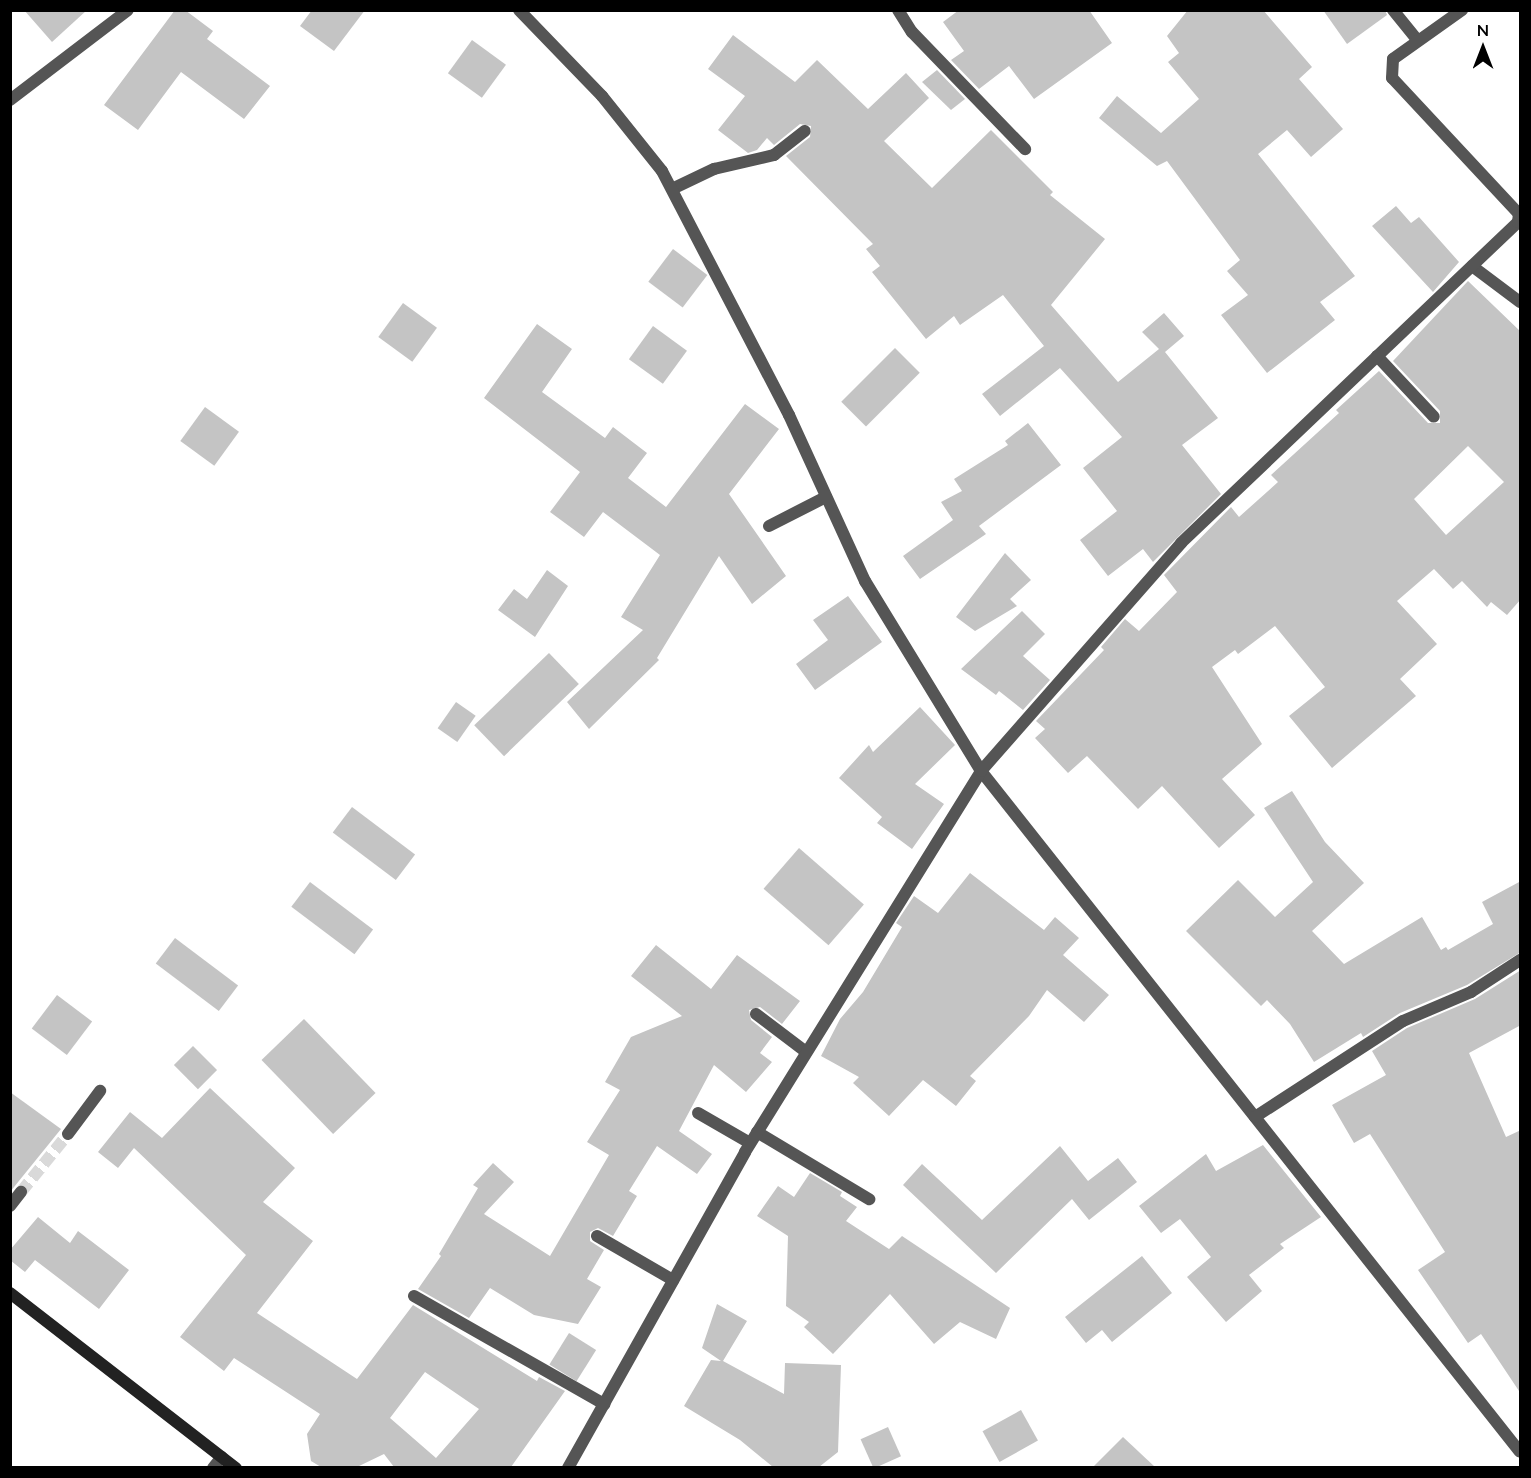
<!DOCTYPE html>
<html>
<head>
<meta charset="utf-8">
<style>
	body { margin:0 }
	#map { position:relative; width:1531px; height:1478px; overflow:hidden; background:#fff; font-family:Lato,sans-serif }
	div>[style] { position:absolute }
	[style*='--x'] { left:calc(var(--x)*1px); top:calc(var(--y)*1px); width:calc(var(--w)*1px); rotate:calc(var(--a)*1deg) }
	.building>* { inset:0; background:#c4c4c4; transform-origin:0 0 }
	.street-tunnel>* { height:12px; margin-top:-6px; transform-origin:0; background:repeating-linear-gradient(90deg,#d9d9d9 0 12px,transparent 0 18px) }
	.lane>* { height:12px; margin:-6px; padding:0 6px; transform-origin:6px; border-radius:6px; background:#555 }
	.street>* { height:12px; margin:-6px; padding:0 6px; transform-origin:6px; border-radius:6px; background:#555 }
	.secondary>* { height:12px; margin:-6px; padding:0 6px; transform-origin:6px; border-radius:6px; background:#222 }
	span { translate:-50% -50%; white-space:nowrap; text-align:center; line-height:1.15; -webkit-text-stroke:6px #fff; paint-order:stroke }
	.frame { position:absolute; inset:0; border:12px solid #000; pointer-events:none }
	.north { position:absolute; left:1453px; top:18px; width:60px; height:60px; -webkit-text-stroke:4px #fff; paint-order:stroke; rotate:0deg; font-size:16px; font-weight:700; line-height:24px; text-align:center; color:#000 }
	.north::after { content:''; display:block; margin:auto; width:21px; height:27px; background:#000; clip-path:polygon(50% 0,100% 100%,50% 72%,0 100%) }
</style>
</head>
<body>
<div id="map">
	<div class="building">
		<i style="clip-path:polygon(24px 10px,87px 10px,52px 42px)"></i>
		<i style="clip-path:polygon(175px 10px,185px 10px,213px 31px,207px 39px,270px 86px,244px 119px,181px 72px,138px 130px,104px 105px)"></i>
		<i style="clip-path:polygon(312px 10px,365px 10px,334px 51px,300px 26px)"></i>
		<i style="clip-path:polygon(959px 10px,1089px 10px,1112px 43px,1034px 99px,1009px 66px,979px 89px,951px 60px,964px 51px,943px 22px)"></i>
		<i style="clip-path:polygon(1188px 10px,1263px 10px,1312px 67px,1299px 79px,1343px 129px,1311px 157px,1287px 130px,1258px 154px,1355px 276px,1320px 302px,1335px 320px,1267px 373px,1221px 315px,1248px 295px,1227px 271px,1240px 260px,1167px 161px,1157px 166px,1099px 118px,1117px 96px,1161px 133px,1199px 99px,1168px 62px,1179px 53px,1167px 36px)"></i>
		<i style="clip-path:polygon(1323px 10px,1385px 10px,1387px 15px,1347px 44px)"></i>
		<i style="clip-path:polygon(733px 35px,795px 82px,817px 60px,868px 109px,906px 73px,929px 98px,884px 141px,932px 188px,991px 130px,1053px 192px,1050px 195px,1105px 239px,1051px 305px,1118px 382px,1159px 349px,1142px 332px,1164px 313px,1184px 336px,1165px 352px,1218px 418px,1182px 445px,1221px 494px,1153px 562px,1143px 549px,1108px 576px,1080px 540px,1117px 511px,1083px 468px,1122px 437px,1060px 368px,1000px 416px,982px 394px,1044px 346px,1003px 295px,960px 325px,954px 316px,926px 339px,872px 272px,880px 266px,866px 249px,873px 244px,786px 156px,810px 137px,811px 126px,800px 124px,774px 145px,767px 138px,757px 150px,748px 153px,718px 130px,745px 96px,708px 69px)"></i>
		<i style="left:472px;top:40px;width:42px;height:41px;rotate:36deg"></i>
		<i style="clip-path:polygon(937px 70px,965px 99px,951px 110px,922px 82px)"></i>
		<i style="clip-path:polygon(1396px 206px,1411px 223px,1419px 217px,1459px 262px,1433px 292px,1372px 226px)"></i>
		<i style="left:673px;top:249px;width:43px;height:41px;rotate:37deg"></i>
		<i style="clip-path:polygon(evenodd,1468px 281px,1521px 332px,1521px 599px,1507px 615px,1491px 602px,1487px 607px,1462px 581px,1453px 589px,1434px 569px,1397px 601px,1437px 644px,1400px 679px,1416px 696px,1332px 768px,1289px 716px,1325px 687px,1275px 626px,1238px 654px,1235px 650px,1212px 667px,1262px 744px,1222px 779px,1255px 815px,1219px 848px,1162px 786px,1138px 809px,1087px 756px,1068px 773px,1035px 738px,1045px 729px,1036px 721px,1104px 650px,1101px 647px,1125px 619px,1139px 631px,1177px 592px,1164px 575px,1231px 507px,1239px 517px,1278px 482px,1271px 475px,1339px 413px,1336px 410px,1379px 371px,1428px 423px,1440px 423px,1440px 411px,1393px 361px,1468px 281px,1468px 446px,1504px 482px,1446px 535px,1414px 499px,1468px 446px)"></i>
		<i style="left:403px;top:303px;width:42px;height:42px;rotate:36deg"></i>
		<i style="clip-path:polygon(537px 324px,572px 349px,542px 392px,605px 438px,613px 427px,647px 453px,628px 478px,666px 507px,745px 404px,779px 429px,729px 494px,786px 576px,752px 604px,719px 556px,657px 658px,659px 660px,589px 729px,567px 702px,643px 630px,621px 617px,660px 555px,603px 512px,584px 537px,550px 512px,580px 472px,484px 398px)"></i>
		<i style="left:653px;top:326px;width:42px;height:41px;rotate:36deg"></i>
		<i style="left:895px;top:348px;width:35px;height:76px;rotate:45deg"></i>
		<i style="left:205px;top:407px;width:42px;height:42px;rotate:36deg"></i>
		<i style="clip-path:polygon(1028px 423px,1061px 465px,979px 526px,986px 534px,920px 579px,903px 556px,953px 520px,941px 502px,962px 491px,954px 479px,1008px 445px,1005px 441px)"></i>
		<i style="clip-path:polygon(1005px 553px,1031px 580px,1010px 599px,1017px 606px,975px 631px,956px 617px)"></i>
		<i style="clip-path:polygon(547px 570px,568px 586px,535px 637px,498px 610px,514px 589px,527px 599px)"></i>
		<i style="clip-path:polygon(848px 596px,882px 642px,815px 690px,796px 664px,828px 640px,813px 620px)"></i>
		<i style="clip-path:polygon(1022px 611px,1045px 634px,1023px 656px,1050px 680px,1023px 710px,999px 691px,996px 695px,961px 669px)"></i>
		<i style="left:549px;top:653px;width:43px;height:104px;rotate:46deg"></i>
		<i style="left:456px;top:702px;width:24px;height:32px;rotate:35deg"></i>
		<i style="clip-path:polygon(920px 707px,955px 745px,915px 784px,944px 804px,912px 849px,877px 823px,882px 817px,839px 778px,869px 745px,873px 752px)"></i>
		<i style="clip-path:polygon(1292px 791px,1325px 842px,1364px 883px,1312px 931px,1344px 964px,1422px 917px,1441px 950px,1446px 947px,1448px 950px,1493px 924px,1482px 902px,1521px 881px,1521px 952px,1467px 985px,1400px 1013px,1363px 1037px,1361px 1033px,1314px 1062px,1290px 1024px,1267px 1000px,1261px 1006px,1186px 931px,1238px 880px,1275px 917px,1313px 882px,1264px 808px)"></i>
		<i style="left:352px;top:807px;width:79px;height:32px;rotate:37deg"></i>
		<i style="left:799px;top:848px;width:86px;height:54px;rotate:41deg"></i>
		<i style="clip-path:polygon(970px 873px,1044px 930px,1055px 917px,1079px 938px,1063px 955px,1109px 995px,1084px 1022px,1047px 990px,1029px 1016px,970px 1076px,976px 1081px,956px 1106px,923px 1080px,889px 1116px,853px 1083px,859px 1077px,821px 1056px,840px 1019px,863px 992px,902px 927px,896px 923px,914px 896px,938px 913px)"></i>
		<i style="left:310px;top:882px;width:79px;height:31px;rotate:37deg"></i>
		<i style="left:175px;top:938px;width:79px;height:32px;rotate:37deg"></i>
		<i style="clip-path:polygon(656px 945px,711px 989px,737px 955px,800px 1001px,782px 1024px,760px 1007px,749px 1010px,751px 1020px,772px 1037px,760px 1053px,772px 1062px,746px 1092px,714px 1065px,679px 1131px,712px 1154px,697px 1174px,657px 1146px,629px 1191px,637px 1196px,613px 1236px,598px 1228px,590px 1232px,590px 1241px,604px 1250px,587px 1279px,601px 1287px,578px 1324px,534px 1315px,490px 1288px,469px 1318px,418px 1289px,441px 1256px,439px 1254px,478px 1188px,473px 1185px,493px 1163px,514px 1182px,484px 1214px,550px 1256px,609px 1155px,587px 1142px,620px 1090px,605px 1082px,631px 1037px,682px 1016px,631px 976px)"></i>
		<i style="clip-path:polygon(1521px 970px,1521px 1025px,1469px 1053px,1506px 1137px,1521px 1130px,1521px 1394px,1481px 1334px,1468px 1343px,1418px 1270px,1445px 1252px,1370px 1134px,1354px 1143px,1332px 1105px,1386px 1075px,1372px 1051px,1407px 1028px,1475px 999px)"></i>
		<i style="left:57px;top:995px;width:44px;height:42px;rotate:37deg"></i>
		<i style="left:304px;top:1019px;width:103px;height:59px;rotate:46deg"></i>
		<i style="left:193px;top:1046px;width:34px;height:27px;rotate:45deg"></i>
		<i style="clip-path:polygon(evenodd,210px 1088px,295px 1168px,263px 1202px,313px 1241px,257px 1313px,357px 1379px,413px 1305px,537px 1381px,539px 1377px,565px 1391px,511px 1467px,394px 1467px,384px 1454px,357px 1467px,321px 1467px,311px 1461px,307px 1434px,320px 1414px,234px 1358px,224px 1371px,180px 1337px,246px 1255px,134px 1148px,118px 1168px,98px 1152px,130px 1112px,162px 1138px,210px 1088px,425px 1372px,479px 1409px,436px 1458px,390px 1418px,425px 1372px)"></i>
		<i style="clip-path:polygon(10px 1092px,61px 1129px,10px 1192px)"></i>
		<i style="clip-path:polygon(1263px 1145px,1321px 1217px,1280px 1244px,1284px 1248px,1249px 1275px,1262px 1291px,1226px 1322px,1187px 1277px,1211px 1257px,1180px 1219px,1161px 1233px,1139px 1206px,1206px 1154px,1216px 1171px)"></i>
		<i style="clip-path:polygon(1060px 1146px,1088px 1181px,1118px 1158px,1137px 1182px,1089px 1220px,1072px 1199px,996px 1273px,903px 1185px,922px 1164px,982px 1220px)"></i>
		<i style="clip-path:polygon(810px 1173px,842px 1192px,840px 1196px,857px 1207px,846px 1221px,889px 1249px,902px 1236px,1010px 1308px,996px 1339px,960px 1322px,934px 1344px,890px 1294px,833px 1354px,804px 1327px,809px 1322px,786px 1306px,788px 1236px,757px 1216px,778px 1186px,794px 1197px)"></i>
		<i style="clip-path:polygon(38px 1217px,70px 1243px,78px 1231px,129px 1270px,99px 1309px,35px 1260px,25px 1272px,10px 1260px,10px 1250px)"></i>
		<i style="clip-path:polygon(1142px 1256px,1172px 1293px,1112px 1342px,1102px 1330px,1086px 1343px,1065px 1317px)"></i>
		<i style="clip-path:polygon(717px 1304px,747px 1321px,723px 1361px,784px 1394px,785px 1363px,841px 1365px,838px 1452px,819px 1467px,773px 1467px,740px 1440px,684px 1406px,711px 1360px,721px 1361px,702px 1348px)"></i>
		<i style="left:569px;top:1333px;width:32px;height:37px;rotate:32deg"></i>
		<i style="left:1021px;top:1410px;width:35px;height:44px;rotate:61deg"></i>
		<i style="left:888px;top:1427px;width:32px;height:30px;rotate:66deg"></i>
		<i style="clip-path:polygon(1123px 1437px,1155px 1467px,1093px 1467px)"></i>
	</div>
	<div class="street-tunnel">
		<i style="--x:21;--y:1192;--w:75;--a:-51"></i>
	</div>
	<div class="lane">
		<i style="--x:1393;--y:10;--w:38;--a:51"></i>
		<i style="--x:672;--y:189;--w:47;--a:-25.5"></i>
		<i style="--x:714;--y:169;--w:62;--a:-13.1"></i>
		<i style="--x:774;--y:155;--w:39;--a:-38"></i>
		<i style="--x:1377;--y:356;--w:83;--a:46.9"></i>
		<i style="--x:769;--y:526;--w:64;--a:-27"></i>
		<i style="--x:756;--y:1014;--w:63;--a:37.2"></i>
		<i style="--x:698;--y:1113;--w:60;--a:30"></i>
		<i style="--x:757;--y:1132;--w:131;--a:30.9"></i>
		<i style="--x:597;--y:1236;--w:88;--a:30.1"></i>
	</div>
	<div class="street">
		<i style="--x:519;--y:10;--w:120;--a:46"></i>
		<i style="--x:602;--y:96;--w:96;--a:51.3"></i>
		<i style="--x:662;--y:171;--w:275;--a:62.5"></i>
		<i style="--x:789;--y:415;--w:183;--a:65.4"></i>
		<i style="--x:865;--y:581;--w:223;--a:58.6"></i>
		<i style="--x:981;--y:771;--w:868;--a:51.64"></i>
		<i style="--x:898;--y:10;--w:26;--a:58"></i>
		<i style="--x:912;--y:32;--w:163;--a:46"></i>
		<i style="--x:10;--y:100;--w:148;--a:-37.3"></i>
		<i style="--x:1472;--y:266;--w:60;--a:36.9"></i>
		<i style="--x:1255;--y:1117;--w:176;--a:-33"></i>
		<i style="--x:1403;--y:1021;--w:74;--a:-23.1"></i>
		<i style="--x:1471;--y:992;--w:59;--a:-33.1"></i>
		<i style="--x:68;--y:1134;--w:54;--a:-53.3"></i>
		<i style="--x:10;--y:1206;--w:18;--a:-52"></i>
		<i style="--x:414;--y:1296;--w:219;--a:29.6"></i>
		<i style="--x:213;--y:1468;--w:14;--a:-51"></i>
		<i style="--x:568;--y:1468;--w:362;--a:-60.7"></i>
		<i style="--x:745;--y:1152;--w:448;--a:-58.2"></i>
		<i style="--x:981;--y:771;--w:303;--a:-48.7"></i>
		<i style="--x:1181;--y:543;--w:465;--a:-43.6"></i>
		<i style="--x:1518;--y:222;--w:8;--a:-83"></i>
		<i style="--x:1519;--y:214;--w:186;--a:-133"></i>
		<i style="--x:1392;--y:78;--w:19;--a:-87"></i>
		<i style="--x:1393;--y:59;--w:85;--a:-35.4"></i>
	</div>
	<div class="secondary">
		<i style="--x:10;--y:1293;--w:286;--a:37.8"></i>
	</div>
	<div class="frame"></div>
	<div class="north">N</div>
</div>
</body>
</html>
